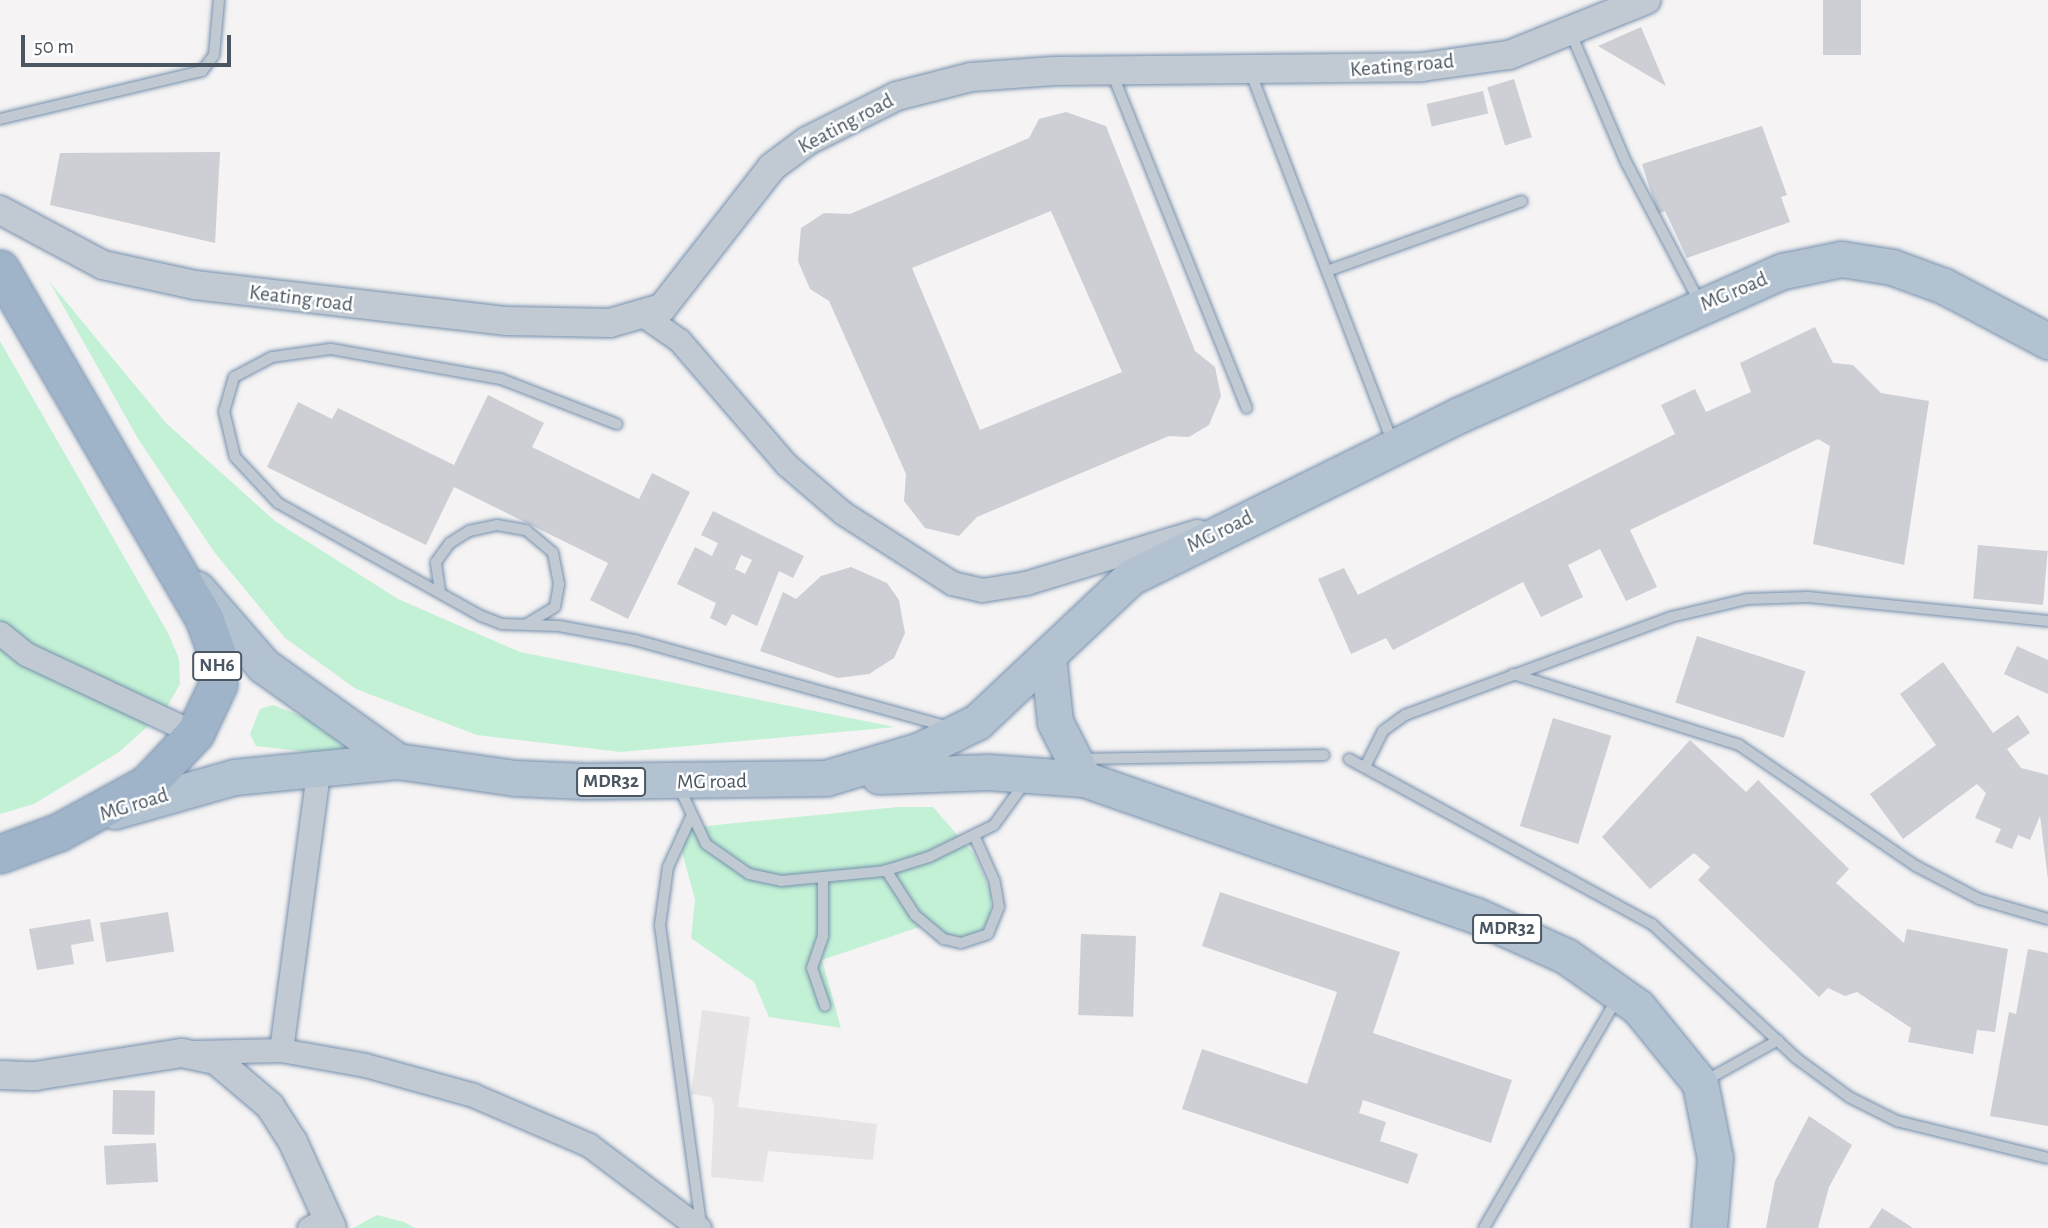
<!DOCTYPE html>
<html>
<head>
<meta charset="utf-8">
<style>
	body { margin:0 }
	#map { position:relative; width:2048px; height:1228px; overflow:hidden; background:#f5f3f3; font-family:"Alegreya Sans",sans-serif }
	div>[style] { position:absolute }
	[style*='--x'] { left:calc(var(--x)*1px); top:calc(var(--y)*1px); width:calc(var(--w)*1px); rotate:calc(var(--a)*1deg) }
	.education>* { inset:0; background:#e6e4e5 }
	.green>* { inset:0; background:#c3f1d5 }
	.building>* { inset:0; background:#cdcfd5; transform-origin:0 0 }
	.roads { filter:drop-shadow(0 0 2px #7690ad) drop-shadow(0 0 2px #7690ad) }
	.service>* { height:10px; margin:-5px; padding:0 5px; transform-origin:5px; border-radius:5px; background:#c1cad2 }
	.minor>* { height:23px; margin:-11.5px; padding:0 11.5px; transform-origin:11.5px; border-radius:11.5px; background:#c1cad2 }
	.tertiary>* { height:28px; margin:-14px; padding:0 14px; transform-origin:14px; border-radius:14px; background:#c1cad2 }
	.primary>* { height:35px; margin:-17.5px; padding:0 17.5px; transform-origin:17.5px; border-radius:17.5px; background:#b3c2d1 }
	.trunk>* { height:37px; margin:-18.5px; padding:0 18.5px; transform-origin:18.5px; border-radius:18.5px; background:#9fb4c9 }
	span { translate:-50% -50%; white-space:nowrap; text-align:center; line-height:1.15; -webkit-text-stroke:5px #fff; paint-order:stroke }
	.shield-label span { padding:2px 5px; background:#fff; border:2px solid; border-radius:5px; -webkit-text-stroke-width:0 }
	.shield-label { font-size:19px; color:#4a5661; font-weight:700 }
	.street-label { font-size:21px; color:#4a5661 }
	.scale { position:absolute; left:21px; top:35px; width:210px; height:32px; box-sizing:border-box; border:4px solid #4a5661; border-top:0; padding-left:9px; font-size:21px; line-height:24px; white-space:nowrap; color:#4a5661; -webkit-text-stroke:5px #fff; paint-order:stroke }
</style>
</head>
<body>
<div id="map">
	<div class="education">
		<i style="clip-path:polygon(702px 1010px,750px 1017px,738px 1107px,877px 1124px,873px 1160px,768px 1151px,763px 1182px,711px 1177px,714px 1107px,711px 1097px,691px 1094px)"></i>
	</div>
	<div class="green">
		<i style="clip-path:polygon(49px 281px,166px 423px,275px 521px,398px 599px,520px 652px,895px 727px,621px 752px,477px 735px,356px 689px,285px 638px,215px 553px,140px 442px)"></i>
		<i style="clip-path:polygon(0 341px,169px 635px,179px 659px,180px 684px,164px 712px,119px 752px,34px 804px,0 814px)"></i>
		<i style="clip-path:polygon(273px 705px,327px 726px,345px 738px,347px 747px,341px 754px,327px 754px,256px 746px,250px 734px,260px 709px)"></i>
		<i style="clip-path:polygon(898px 807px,933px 807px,974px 854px,991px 892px,991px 915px,982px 931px,956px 942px,931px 923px,822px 960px,841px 1028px,769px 1017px,754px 982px,691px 938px,695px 900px,676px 829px)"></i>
		<i style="clip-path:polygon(377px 1215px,404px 1222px,415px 1228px,353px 1228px)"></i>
	</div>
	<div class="building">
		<i style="left:1823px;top:0;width:38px;height:55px"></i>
		<i style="clip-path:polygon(1641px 27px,1666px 86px,1598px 46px)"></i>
		<i style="left:1514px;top:79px;width:61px;height:28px;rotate:73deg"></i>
		<i style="left:1483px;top:91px;width:23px;height:58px;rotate:77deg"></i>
		<i style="clip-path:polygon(evenodd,1066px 112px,1106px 126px,1195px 351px,1215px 367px,1221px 396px,1209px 425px,1189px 437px,1169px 436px,977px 517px,959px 536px,925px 528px,904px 501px,906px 474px,829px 301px,810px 289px,798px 261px,801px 228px,824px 213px,850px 214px,1029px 138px,1039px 119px,1066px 112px,1051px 211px,1122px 372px,980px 430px,912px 268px,1051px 211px)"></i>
		<i style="clip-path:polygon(1762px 126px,1787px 195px,1781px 197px,1790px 222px,1687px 258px,1665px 211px,1658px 214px,1642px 164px)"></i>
		<i style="clip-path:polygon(220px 152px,215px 243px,50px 205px,60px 153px)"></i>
		<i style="clip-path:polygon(1815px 327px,1833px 363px,1853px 365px,1881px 393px,1929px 401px,1904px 565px,1813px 544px,1830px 446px,1818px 439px,1630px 530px,1657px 587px,1626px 601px,1600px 549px,1568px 565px,1583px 597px,1541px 617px,1523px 582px,1393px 650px,1386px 638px,1351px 654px,1318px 579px,1344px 568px,1358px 595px,1675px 434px,1661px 405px,1695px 389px,1706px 412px,1751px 392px,1740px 363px)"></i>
		<i style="clip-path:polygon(488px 395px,544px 423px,532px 447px,639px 499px,652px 473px,690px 492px,628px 619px,590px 600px,608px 563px,454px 487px,426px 545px,267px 467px,298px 402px,332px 419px,338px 408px,454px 465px)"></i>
		<i style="clip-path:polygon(evenodd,713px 511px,804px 556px,793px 578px,779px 571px,757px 626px,732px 614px,726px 626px,710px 618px,716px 603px,677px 584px,695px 547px,712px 556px,718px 543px,701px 535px,713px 511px,741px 555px,752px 560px,745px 574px,735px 569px,741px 555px)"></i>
		<i style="left:1978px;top:545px;width:70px;height:54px;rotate:5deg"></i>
		<i style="clip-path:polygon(851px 567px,887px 583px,899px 600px,905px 633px,894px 658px,869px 674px,838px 678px,760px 651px,783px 592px,796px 599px,821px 576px)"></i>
		<i style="left:1697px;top:636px;width:114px;height:70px;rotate:18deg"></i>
		<i style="clip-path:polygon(2017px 646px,2048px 660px,2048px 694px,2004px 674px)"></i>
		<i style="clip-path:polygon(1943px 662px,1993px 733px,2018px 715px,2030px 733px,2007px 749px,2021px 768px,2048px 775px,2048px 879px,2040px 816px,2030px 840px,2018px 835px,2012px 849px,1995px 842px,2001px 829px,1975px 818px,1986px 793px,1977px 784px,1903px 839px,1870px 794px,1936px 745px,1900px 694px)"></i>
		<i style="left:1553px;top:718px;width:61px;height:113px;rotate:17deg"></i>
		<i style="clip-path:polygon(1690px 740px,1746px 792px,1758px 780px,1849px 869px,1836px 883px,1904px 943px,1907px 929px,2008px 949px,1995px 1032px,1977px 1030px,1973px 1054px,1908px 1042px,1911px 1028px,1857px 992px,1845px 996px,1828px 988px,1819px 997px,1698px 880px,1710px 867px,1694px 853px,1650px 889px,1602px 837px)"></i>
		<i style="clip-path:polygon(1220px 892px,1400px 952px,1373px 1033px,1512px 1080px,1491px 1143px,1363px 1100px,1359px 1113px,1386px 1122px,1380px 1141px,1418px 1154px,1408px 1184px,1182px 1109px,1202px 1049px,1307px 1084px,1337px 992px,1202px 946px)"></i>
		<i style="left:168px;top:912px;width:40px;height:69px;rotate:81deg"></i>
		<i style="clip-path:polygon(90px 919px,94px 941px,71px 945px,74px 964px,37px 970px,29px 929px)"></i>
		<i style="left:1081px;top:934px;width:55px;height:81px;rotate:2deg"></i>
		<i style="clip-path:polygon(2028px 949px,2048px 953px,2048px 1126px,1990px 1116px,2009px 1012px,2016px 1014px)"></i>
		<i style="left:113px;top:1090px;width:42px;height:44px;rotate:1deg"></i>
		<i style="clip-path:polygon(1809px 1116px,1852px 1145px,1829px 1187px,1818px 1228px,1766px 1228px,1775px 1181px)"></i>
		<i style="left:156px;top:1143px;width:39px;height:52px;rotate:87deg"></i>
		<i style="clip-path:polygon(1882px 1208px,1913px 1228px,1869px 1228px)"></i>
	</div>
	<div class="roads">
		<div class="service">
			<i style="--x:1570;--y:31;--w:142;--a:66.9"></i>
			<i style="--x:1626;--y:162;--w:159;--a:62.3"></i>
			<i style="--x:1250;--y:71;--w:396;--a:69"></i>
			<i style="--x:1112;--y:73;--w:361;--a:68.1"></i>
			<i style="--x:0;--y:119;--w:208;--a:-13.4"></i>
			<i style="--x:202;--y:71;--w:20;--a:-53"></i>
			<i style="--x:214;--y:55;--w:55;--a:-84.8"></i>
			<i style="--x:1327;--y:271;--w:207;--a:-19.7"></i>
			<i style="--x:617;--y:424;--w:124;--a:-158.8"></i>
			<i style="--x:501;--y:379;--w:174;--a:-170"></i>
			<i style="--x:330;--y:349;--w:59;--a:172.1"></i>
			<i style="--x:272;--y:357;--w:43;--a:152.2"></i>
			<i style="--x:234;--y:377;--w:35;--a:106"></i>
			<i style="--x:224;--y:411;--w:47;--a:76.6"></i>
			<i style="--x:235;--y:457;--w:63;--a:46.9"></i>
			<i style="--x:278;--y:503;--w:232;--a:29.1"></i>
			<i style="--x:481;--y:616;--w:22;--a:21"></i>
			<i style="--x:502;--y:624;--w:57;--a:2"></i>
			<i style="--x:559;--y:626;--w:77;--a:10.4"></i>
			<i style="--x:635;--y:640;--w:323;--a:15.5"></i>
			<i style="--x:440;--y:592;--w:30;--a:-98"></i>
			<i style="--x:436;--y:562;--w:24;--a:-54"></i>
			<i style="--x:450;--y:543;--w:22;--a:-32"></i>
			<i style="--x:469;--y:531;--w:29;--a:-12"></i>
			<i style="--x:497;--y:525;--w:29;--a:10"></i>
			<i style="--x:526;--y:530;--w:35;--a:40"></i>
			<i style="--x:553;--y:553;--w:32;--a:79"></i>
			<i style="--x:559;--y:584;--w:23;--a:100"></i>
			<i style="--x:555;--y:607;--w:33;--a:149"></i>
			<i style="--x:1513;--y:674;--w:237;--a:17.4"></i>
			<i style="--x:1739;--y:745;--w:214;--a:34.4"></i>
			<i style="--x:1916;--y:866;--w:71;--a:27.6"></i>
			<i style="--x:1979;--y:899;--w:72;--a:16.2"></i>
			<i style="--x:1079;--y:759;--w:245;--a:-0.9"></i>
			<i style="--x:1349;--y:759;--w:345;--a:28.6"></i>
			<i style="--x:1652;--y:924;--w:197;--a:42.9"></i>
			<i style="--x:1796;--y:1058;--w:66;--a:36.3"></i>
			<i style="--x:1849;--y:1097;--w:54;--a:26.6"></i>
			<i style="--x:1897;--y:1121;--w:155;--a:13.8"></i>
			<i style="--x:1365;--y:767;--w:40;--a:-63.4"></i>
			<i style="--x:1383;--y:731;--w:27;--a:-36"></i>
			<i style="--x:1405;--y:715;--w:283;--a:-20.2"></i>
			<i style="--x:1671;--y:617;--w:79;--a:-13.2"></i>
			<i style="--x:1748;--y:599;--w:60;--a:-1.9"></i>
			<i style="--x:1808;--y:597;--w:241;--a:5.7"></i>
			<i style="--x:678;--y:785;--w:65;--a:64.6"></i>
			<i style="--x:706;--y:844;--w:52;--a:34.9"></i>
			<i style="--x:749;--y:874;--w:33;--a:12"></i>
			<i style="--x:781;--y:881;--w:103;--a:-5.5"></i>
			<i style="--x:884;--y:871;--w:47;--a:-17.3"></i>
			<i style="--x:929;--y:857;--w:72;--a:-26.2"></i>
			<i style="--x:994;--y:825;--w:54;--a:-54"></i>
			<i style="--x:691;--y:817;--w:55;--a:114.7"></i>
			<i style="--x:668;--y:867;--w:59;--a:97.9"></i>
			<i style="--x:660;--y:925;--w:304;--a:82.2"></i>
			<i style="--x:886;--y:870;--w:54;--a:57.2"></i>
			<i style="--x:915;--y:915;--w:38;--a:40"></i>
			<i style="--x:944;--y:939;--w:17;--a:13"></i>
			<i style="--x:961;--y:943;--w:28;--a:-18"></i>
			<i style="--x:988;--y:934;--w:29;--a:-68"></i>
			<i style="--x:999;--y:907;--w:27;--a:-100"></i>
			<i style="--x:994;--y:880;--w:49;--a:-114"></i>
			<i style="--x:823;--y:877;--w:59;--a:90"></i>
			<i style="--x:823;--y:936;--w:34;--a:109"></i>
			<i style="--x:812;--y:968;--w:40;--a:71.1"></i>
			<i style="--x:1703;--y:1082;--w:86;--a:-29.2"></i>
			<i style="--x:1484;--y:1228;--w:265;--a:-59.9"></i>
		</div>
		<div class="minor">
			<i style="--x:643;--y:315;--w:44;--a:34.8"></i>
			<i style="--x:679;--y:340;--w:165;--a:49.2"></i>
			<i style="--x:787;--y:465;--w:74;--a:40.6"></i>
			<i style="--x:843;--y:513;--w:130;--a:32.7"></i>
			<i style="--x:952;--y:583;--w:31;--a:13"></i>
			<i style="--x:982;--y:590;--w:45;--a:-9"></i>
			<i style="--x:1026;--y:583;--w:179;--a:-16.9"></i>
			<i style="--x:0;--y:633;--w:33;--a:39"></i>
			<i style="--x:26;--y:654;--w:187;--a:25.1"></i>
			<i style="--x:281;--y:1050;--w:287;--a:-82.4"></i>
			<i style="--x:196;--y:1052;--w:85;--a:-1.3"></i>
			<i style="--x:281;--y:1050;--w:85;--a:10.1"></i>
			<i style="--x:365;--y:1065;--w:112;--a:15.5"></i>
			<i style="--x:473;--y:1095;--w:126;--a:23.3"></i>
			<i style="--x:589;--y:1145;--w:138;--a:37"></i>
			<i style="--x:309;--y:1228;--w:22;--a:-27"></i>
		</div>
		<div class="tertiary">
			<i style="--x:0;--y:210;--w:117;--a:28.1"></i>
			<i style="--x:103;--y:265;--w:94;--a:12.3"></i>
			<i style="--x:195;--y:285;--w:314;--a:6.6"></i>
			<i style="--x:507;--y:321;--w:103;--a:1.1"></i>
			<i style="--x:610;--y:323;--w:54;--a:-16.1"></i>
			<i style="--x:662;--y:308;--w:179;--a:-52"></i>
			<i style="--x:772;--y:167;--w:44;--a:-36.6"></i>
			<i style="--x:807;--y:141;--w:101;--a:-26.6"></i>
			<i style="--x:897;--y:96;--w:76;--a:-14.4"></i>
			<i style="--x:971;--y:77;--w:83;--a:-4.1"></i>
			<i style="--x:1054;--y:71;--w:368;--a:-0.6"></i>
			<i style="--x:1422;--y:67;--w:88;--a:-7.9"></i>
			<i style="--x:1509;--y:55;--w:148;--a:-21.9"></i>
			<i style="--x:0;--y:1075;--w:35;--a:2"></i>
			<i style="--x:35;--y:1076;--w:149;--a:-8.9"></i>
			<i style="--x:182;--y:1053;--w:35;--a:12"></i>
			<i style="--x:216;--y:1060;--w:71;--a:40.4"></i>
			<i style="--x:270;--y:1106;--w:43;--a:57.4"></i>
			<i style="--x:293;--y:1142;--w:94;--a:65.6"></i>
		</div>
		<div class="primary">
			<i style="--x:197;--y:589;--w:102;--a:49"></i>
			<i style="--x:264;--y:666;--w:163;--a:35.5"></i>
			<i style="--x:1048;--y:656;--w:66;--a:83.9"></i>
			<i style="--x:1055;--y:722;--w:64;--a:63"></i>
			<i style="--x:879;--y:776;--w:109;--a:-2.1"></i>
			<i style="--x:988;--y:772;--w:96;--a:4.2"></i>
			<i style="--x:1084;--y:779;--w:414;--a:19.2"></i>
			<i style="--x:1475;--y:915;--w:100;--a:24.3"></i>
			<i style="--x:1566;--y:956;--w:88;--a:35.3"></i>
			<i style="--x:1638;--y:1007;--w:98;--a:50.8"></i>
			<i style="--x:1700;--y:1083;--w:76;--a:78.7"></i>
			<i style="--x:1715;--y:1158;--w:70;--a:94.9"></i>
			<i style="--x:115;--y:811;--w:124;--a:-15.9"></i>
			<i style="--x:234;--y:777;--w:164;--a:-5.6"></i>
			<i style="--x:397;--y:761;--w:119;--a:8.2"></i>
			<i style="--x:515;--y:778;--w:70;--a:2.5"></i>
			<i style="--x:585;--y:781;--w:241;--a:-0.7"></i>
			<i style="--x:826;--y:778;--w:98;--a:-16.6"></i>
			<i style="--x:920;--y:750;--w:64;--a:-26.2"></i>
			<i style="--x:977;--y:722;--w:212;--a:-43.3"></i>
			<i style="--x:1131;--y:577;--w:366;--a:-26.3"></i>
			<i style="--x:1459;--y:415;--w:355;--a:-24"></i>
			<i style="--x:1783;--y:271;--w:59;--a:-11.7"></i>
			<i style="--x:1841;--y:259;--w:52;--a:8.9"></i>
			<i style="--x:1892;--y:267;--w:55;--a:20.1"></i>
			<i style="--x:1944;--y:286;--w:118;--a:27.9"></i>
		</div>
		<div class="trunk">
			<i style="--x:0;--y:269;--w:404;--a:59.7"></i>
			<i style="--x:204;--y:618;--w:35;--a:70"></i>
			<i style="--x:216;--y:651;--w:33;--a:87"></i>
			<i style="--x:218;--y:684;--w:54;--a:115.1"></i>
			<i style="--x:195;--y:733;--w:70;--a:133.3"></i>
			<i style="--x:147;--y:784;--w:100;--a:151.4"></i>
			<i style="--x:59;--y:832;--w:63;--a:159.6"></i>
		</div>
	</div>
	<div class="shield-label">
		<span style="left:217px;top:666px">NH6</span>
		<span style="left:611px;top:782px">MDR32</span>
		<span style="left:1507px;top:929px">MDR32</span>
	</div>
	<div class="street-label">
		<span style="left:1402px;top:66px;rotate:-5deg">Keating road</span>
		<span style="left:846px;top:124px;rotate:-28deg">Keating road</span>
		<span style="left:1734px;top:292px;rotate:-23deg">MG road</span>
		<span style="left:301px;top:299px;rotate:7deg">Keating road</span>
		<span style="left:1220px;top:532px;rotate:-26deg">MG road</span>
		<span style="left:712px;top:782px;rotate:-1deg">MG road</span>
		<span style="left:134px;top:805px;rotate:-17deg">MG road</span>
	</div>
	<div class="scale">50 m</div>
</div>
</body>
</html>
